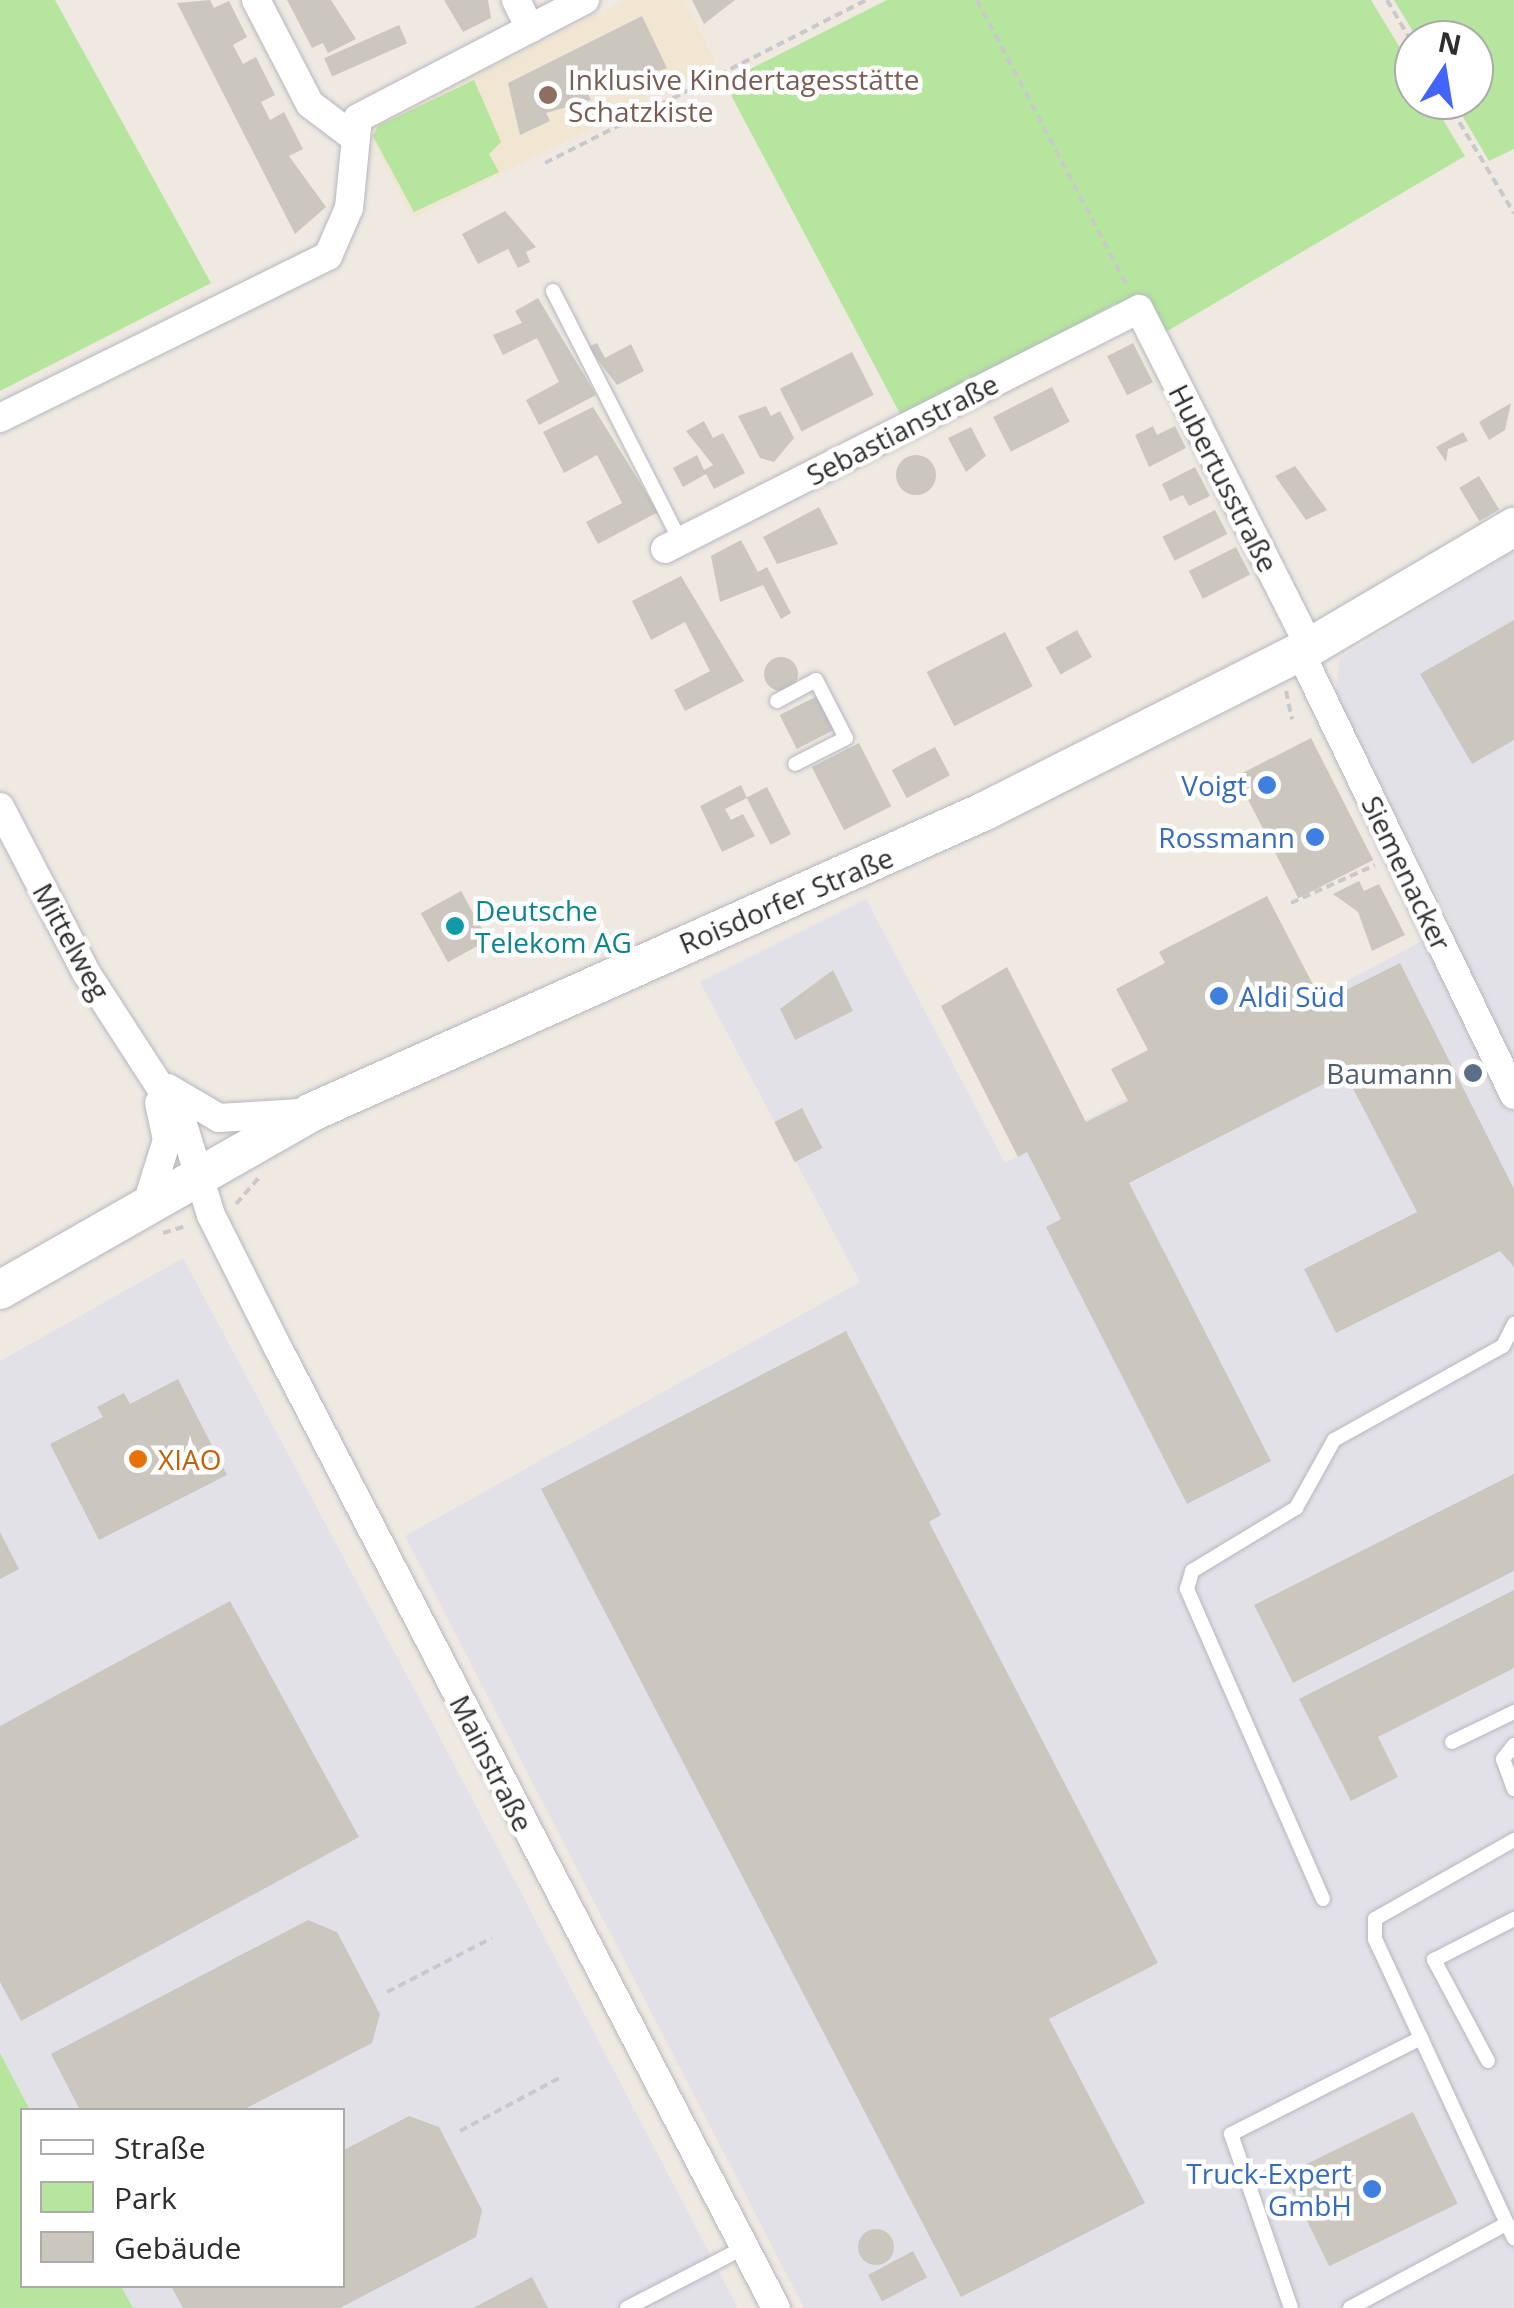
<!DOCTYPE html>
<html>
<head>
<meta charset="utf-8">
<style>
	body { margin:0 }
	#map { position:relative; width:1514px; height:2308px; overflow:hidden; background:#efe9e1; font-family:"Open Sans",sans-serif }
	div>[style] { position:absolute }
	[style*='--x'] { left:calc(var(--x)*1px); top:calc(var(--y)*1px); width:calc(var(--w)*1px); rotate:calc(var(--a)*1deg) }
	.industrial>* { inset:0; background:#e3e1e8 }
	.education>* { inset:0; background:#f0e6d1 }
	.green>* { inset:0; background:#b6e59e }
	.building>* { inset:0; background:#cbc7bf; transform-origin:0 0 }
	.round { border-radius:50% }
	.path>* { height:4px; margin-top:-2px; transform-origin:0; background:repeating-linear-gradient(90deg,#c9c9c9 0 8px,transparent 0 13px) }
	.roads { filter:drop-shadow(0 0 2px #b4b7c1) drop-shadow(0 0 2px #b4b7c1) }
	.service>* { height:14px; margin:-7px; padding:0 7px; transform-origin:7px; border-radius:7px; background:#fff }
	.minor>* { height:28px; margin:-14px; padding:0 14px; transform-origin:14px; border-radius:14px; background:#fff }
	.secondary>* { height:38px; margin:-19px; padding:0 19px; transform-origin:19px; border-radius:19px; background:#fff }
	.dots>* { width:28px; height:28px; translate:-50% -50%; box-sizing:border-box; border:5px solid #fff; border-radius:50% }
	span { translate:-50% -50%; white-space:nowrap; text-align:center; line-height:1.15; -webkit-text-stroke:9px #fff; paint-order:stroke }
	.education-label { font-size:28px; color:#785e54 }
	.left { translate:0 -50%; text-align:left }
	.street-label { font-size:28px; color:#2e2e2e }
	.shop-label { font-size:28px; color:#366cbe }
	.right { translate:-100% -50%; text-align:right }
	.culture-label { font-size:28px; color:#0d838f }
	.service-label { font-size:28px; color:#4e5e75 }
	.food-label { font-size:28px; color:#c56008 }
	.legend { position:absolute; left:20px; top:2108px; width:325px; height:180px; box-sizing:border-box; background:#fff; border:2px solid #ababab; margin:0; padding:12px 18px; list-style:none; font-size:30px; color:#2e2e2e }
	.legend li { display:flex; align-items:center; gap:20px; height:50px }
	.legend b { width:50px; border:2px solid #ababab }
	.north { position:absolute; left:1394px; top:20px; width:100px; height:100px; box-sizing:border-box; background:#fff; border:2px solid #ababab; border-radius:50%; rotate:12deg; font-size:28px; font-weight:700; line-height:40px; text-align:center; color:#2e2e2e }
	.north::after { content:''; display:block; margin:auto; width:35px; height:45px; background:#4264fb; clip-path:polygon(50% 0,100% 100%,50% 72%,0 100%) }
</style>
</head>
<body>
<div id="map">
	<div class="industrial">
		<i style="clip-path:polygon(1514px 551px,1514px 2308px,804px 2308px,405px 1536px,860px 1282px,700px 982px,866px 899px,1005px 1163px,1452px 925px,1335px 695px,1340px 658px)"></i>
		<i style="clip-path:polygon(183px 1258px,436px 1730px,738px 2308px,133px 2308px,121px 2286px,342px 2286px,342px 2110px,30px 2110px,0 2053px,0 1361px)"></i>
	</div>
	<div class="education">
		<i style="clip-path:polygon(625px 0,685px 0,717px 66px,412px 218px,371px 136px,377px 125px)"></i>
	</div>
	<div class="green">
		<i style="clip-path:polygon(0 0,55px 0,211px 283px,0 391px)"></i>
		<i style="clip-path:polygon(887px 0,1371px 0,1414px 71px,1414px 100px,1431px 100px,1465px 156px,1154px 339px,1139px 309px,1114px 304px,905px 423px,724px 82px)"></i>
		<i style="clip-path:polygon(1394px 0,1514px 0,1514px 149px,1489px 161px,1453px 100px,1474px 100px,1474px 40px,1418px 40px)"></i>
		<i style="clip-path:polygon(474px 80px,501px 142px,489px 154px,499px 172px,414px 212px,373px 136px,378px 126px)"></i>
		<i style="clip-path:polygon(0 2053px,30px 2110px,22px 2110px,22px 2286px,121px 2286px,133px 2308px,0 2308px)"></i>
	</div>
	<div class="building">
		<i style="clip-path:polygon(210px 0,214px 8px,229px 1px,247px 37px,233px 45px,243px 64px,256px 57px,275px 95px,261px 102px,270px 120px,284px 112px,303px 149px,289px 156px,326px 207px,295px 234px,177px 3px)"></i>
		<i style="clip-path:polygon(287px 0,331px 0,356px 39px,328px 53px,323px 43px,312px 48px)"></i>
		<i style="clip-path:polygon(444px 0,488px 0,491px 18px,463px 32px)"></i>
		<i style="clip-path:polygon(692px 0,735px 0,704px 24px)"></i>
		<i style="clip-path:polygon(642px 16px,667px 68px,606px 92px,602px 85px,587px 92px,591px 100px,546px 113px,550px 121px,520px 135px,508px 83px)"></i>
		<i style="left:399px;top:25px;width:20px;height:82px;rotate:66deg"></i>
		<i style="clip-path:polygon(505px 211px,536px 247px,526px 252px,530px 262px,518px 268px,508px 249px,478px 264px,462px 234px)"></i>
		<i style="clip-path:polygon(538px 298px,596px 395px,539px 425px,526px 400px,559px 382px,537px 338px,503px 355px,493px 335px,522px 323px,515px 311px)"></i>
		<i style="clip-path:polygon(597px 343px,605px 358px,631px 344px,644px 371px,617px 385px,588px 347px)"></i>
		<i style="left:1133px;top:343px;width:44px;height:29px;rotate:63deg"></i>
		<i style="left:852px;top:352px;width:48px;height:81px;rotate:63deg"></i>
		<i style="left:1052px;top:387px;width:39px;height:66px;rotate:63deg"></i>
		<i style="clip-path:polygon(1511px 403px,1505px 430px,1489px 440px,1479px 422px)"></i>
		<i style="clip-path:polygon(766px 406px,771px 416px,780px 411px,794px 438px,774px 462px,760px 458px,738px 416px)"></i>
		<i style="clip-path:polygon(593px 407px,658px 512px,598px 544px,586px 522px,622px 503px,597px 455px,564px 473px,543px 432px)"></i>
		<i style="clip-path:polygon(704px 421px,713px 438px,723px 433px,745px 473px,714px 489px,706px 474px,683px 487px,673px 468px,697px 455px,704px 470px,713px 465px,686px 431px)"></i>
		<i style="clip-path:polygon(1153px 426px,1157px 435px,1175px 426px,1186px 448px,1149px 467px,1135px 435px)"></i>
		<i style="clip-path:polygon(971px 427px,986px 456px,966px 472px,948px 438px)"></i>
		<i style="clip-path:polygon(1463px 432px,1468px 441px,1448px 449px,1446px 462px,1436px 447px)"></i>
		<i class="round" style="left:896px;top:455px;width:40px;height:40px"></i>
		<i style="clip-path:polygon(1295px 466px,1327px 510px,1306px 520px,1275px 476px)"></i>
		<i style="clip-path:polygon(1195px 467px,1210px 496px,1189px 506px,1183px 495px,1170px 501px,1162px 484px)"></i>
		<i style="left:1479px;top:476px;width:39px;height:23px;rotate:59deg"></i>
		<i style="clip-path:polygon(819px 507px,838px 544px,777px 564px,763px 537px)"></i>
		<i style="left:1215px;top:510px;width:27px;height:59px;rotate:63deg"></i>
		<i style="clip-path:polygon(741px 540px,758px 572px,767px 567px,791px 613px,781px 619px,763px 585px,720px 602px,711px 556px)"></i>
		<i style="left:1236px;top:547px;width:31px;height:53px;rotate:63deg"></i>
		<i style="clip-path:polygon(681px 576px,744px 681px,685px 711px,674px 690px,710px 671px,685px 622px,651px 640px,632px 601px)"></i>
		<i style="clip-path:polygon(1514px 620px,1514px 740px,1472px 764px,1420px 674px)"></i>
		<i style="left:1077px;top:630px;width:31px;height:36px;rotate:61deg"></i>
		<i style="left:1005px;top:632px;width:61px;height:88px;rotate:63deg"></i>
		<i class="round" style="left:764px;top:657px;width:34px;height:34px"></i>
		<i style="left:817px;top:696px;width:38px;height:42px;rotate:63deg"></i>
		<i style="left:1311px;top:738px;width:137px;height:84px;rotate:63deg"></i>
		<i style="left:859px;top:743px;width:71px;height:53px;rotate:63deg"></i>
		<i style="left:935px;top:747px;width:32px;height:49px;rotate:62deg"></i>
		<i style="clip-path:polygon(741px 785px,747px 798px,725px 809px,731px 820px,743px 814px,755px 836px,722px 852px,700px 806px)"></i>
		<i style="left:767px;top:787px;width:53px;height:23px;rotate:63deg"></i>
		<i style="clip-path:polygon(1359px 881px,1364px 891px,1379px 884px,1405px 935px,1372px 951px,1358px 912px,1333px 894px)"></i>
		<i style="left:461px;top:891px;width:56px;height:46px;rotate:61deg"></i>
		<i style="clip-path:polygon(1267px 896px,1322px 1002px,1400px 963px,1514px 1189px,1514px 1267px,1500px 1251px,1336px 1333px,1304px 1269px,1417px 1212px,1345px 1073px,1129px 1183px,1271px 1461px,1187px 1504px,1046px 1227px,1061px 1219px,1027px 1152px,1018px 1157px,941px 1006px,1007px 967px,1086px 1122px,1128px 1101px,1111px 1069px,1148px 1050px,1116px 989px,1165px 963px,1159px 952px)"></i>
		<i style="clip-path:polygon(833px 970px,853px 1011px,795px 1040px,780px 1009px)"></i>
		<i style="left:802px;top:1108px;width:45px;height:31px;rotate:63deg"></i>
		<i style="clip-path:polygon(846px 1331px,941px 1515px,929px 1522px,1158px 1963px,1049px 2019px,1145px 2203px,961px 2297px,541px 1489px)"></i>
		<i style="clip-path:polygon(178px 1379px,227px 1475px,99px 1540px,50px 1444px,103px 1417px,97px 1407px,112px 1399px,124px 1393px,130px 1404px)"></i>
		<i style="clip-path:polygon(1514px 1474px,1514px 1571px,1293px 1683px,1254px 1605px)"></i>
		<i style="clip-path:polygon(0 1532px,19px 1569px,0 1579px)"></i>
		<i style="clip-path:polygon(1514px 1590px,1514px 1668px,1378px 1737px,1398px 1777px,1351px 1801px,1299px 1699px)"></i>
		<i style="clip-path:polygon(230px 1601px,359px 1837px,21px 2021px,0 1982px,0 1726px)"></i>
		<i style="clip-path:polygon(308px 1920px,337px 1932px,380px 2014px,372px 2043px,243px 2110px,80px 2110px,51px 2054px)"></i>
		<i style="left:1413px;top:2112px;width:102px;height:143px;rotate:64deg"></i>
		<i style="clip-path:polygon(409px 2116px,439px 2127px,482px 2210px,476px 2237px,340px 2308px,183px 2308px,171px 2286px,342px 2286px,342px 2151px)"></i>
		<i class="round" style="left:858px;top:2229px;width:36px;height:36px"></i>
		<i style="left:913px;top:2251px;width:30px;height:51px;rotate:62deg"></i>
		<i style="clip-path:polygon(532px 2277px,548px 2308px,473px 2308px)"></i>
	</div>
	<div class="path">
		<i style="--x:977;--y:0;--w:325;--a:62.3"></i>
		<i style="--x:1387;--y:0;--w:53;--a:59.6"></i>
		<i style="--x:1446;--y:100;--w:132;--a:59"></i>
		<i style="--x:545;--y:163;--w:360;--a:-26.9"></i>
		<i style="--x:1286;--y:691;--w:29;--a:78"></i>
		<i style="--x:1291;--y:903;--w:92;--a:-24.3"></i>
		<i style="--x:236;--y:1204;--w:35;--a:-49"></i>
		<i style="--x:163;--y:1233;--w:24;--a:-17"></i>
		<i style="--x:387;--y:1992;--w:118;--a:-27.2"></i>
		<i style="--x:460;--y:2131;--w:117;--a:-28.1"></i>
	</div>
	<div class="roads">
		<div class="service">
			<i style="--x:553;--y:291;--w:282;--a:63"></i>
			<i style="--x:777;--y:701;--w:44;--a:-28.3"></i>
			<i style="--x:816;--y:680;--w:65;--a:62.7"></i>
			<i style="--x:846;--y:738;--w:57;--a:153"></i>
			<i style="--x:1452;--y:1742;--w:69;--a:-25.8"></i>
			<i style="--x:1514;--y:1745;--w:18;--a:128"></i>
			<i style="--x:1503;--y:1759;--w:32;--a:70"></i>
			<i style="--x:1514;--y:1840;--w:160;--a:150.4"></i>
			<i style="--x:1375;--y:1919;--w:20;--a:90"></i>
			<i style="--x:1375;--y:1939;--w:330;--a:65.1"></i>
			<i style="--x:1323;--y:1899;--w:339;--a:-113.7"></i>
			<i style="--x:1187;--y:1589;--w:19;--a:-74"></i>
			<i style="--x:1192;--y:1571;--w:122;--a:-31.2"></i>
			<i style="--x:1296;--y:1508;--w:78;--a:-60.8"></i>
			<i style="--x:1334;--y:1440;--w:193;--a:-29.1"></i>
			<i style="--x:1503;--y:1346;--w:25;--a:-63"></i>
			<i style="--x:1488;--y:2061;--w:115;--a:-118.1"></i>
			<i style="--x:1434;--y:1960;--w:90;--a:-27.1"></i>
			<i style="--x:627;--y:2308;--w:133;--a:-27.3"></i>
			<i style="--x:1291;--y:2308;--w:184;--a:-109"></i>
			<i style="--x:1231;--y:2134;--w:213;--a:-26.8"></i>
			<i style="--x:1350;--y:2308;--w:177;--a:-28.3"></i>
		</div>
		<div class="minor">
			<i style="--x:256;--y:0;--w:117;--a:62.6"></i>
			<i style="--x:310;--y:104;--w:51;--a:37.1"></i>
			<i style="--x:516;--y:0;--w:32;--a:64"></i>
			<i style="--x:0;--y:418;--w:366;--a:-26.3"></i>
			<i style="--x:328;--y:256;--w:52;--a:-66.4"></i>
			<i style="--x:349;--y:208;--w:90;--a:-84.3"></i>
			<i style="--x:358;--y:118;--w:256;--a:-27.5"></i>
			<i style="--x:665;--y:549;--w:531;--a:-26.85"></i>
			<i style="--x:1139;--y:309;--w:379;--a:63.2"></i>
			<i style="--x:1300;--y:652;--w:492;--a:64.2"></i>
			<i style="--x:0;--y:807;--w:188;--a:62.5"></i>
			<i style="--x:87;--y:974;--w:175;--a:57.1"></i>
			<i style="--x:182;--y:1121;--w:98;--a:72.9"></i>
			<i style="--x:211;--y:1215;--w:151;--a:63.3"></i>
			<i style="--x:279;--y:1350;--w:1079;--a:62.58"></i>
			<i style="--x:168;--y:1088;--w:59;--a:30.5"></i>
			<i style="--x:219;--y:1118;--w:81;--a:-3.5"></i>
			<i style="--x:146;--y:1207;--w:70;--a:-72.6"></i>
			<i style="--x:167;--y:1140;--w:38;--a:-102"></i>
		</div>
		<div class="secondary">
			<i style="--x:0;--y:1290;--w:359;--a:-29.7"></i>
			<i style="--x:312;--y:1112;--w:737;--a:-24.1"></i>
			<i style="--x:985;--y:811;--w:364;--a:-26.8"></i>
			<i style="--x:1310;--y:647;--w:237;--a:-30.5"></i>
		</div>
	</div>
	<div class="dots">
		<i style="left:548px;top:95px;background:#8d6e63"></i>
		<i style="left:1267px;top:785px;background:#3f7fe0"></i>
		<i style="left:1315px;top:837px;background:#3f7fe0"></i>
		<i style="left:455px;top:926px;background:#0f9aa8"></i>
		<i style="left:1219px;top:996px;background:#3f7fe0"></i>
		<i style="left:1473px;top:1073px;background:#5c6f8a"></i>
		<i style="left:138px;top:1459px;background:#e8710a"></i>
		<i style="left:1372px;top:2189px;background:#3f7fe0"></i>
	</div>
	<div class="education-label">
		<span class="left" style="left:568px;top:95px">Inklusive Kindertagesstätte<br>Schatzkiste</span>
	</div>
	<div class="street-label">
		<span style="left:902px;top:429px;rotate:-27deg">Sebastianstraße</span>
		<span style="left:1224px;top:478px;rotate:63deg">Hubertusstraße</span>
		<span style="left:1407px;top:873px;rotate:64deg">Siemenacker</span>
		<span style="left:786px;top:900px;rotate:-23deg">Roisdorfer Straße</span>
		<span style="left:72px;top:941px;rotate:61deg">Mittelweg</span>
		<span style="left:492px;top:1763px;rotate:63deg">Mainstraße</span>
	</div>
	<div class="shop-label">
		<span class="right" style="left:1247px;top:785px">Voigt</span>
		<span class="right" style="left:1295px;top:837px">Rossmann</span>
		<span class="left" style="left:1239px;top:996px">Aldi Süd</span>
		<span class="right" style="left:1352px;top:2189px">Truck-Expert<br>GmbH</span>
	</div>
	<div class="culture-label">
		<span class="left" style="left:475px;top:926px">Deutsche<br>Telekom AG</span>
	</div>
	<div class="service-label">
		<span class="right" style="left:1453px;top:1073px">Baumann</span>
	</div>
	<div class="food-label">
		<span class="left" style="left:158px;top:1459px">XIAO</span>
	</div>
	<ul class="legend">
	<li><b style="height:12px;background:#fff"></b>Straße</li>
	<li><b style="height:28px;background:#b6e59e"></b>Park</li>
	<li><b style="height:28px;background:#cbc7bf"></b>Gebäude</li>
	</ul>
	<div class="north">N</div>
</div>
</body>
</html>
